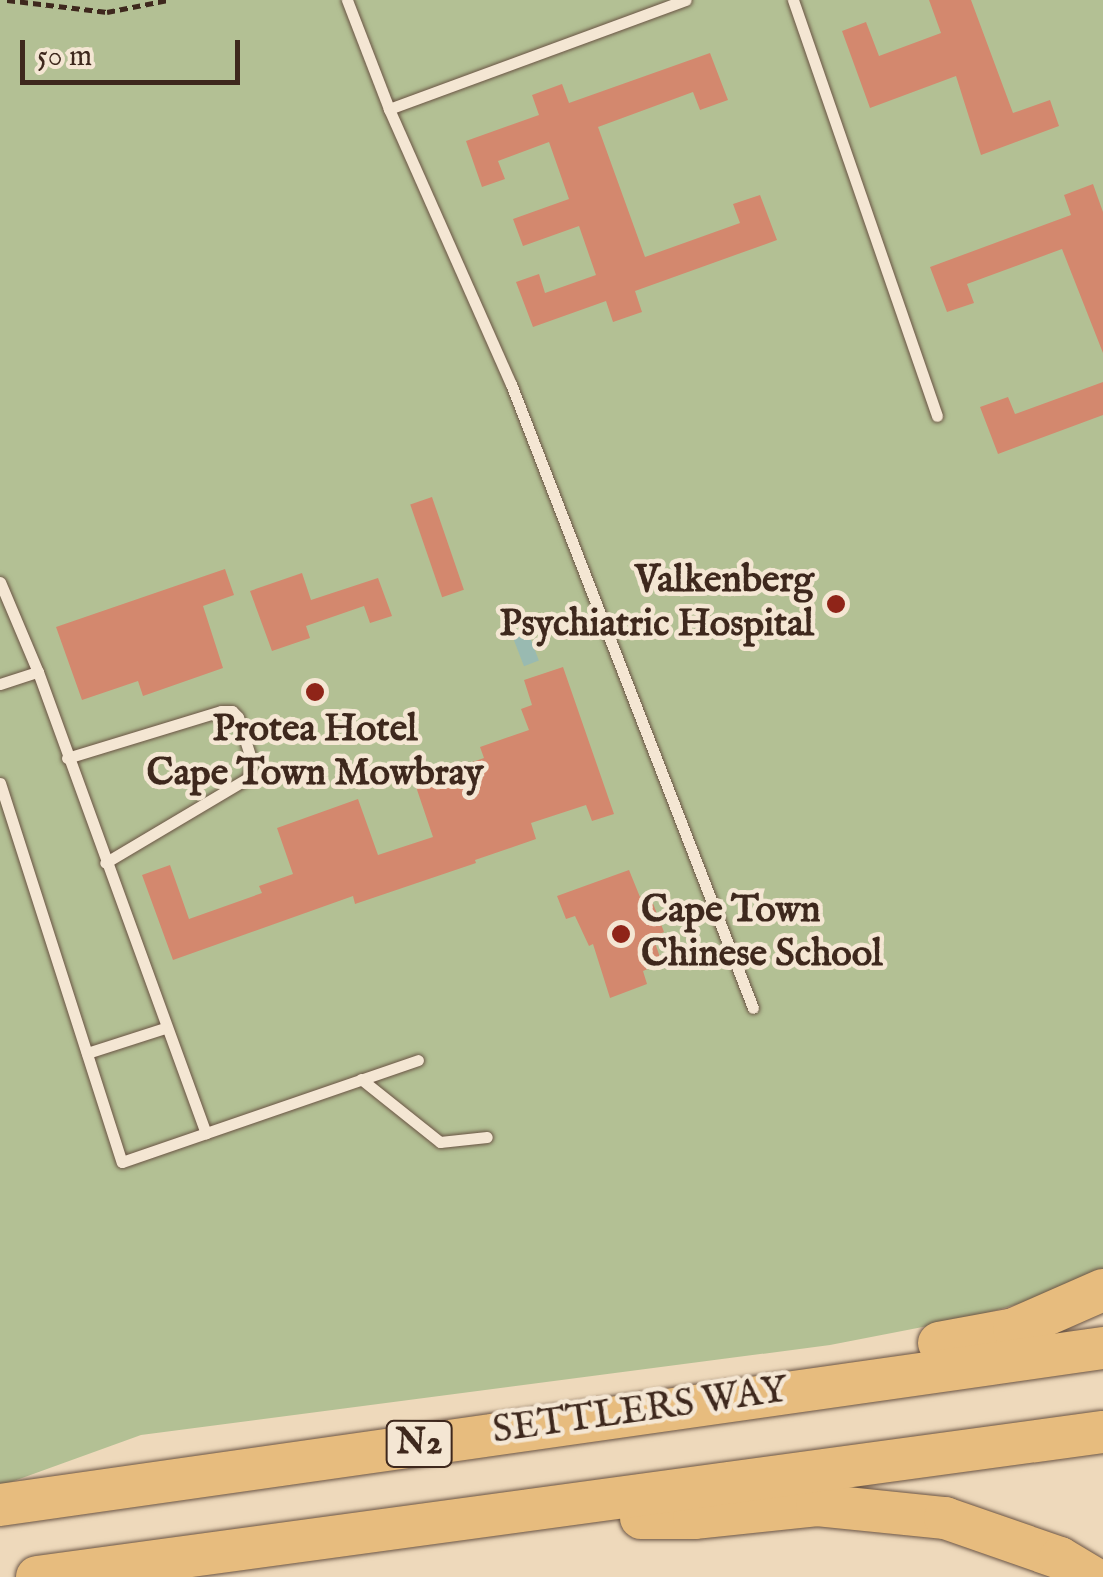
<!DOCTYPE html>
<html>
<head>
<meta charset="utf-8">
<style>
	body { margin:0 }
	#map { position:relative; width:1103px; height:1577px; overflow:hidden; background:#eed9bb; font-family:"IM FELL English",serif }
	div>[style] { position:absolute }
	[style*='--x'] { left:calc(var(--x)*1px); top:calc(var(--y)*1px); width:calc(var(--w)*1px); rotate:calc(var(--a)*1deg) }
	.green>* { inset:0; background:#b3c094 }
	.water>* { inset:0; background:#99bab1; transform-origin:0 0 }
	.building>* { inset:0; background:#d3886e; transform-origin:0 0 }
	.path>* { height:5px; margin-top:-2.5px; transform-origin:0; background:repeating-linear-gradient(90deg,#3e281d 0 8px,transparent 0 13px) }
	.roads { filter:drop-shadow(0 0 2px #6a5444) drop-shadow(0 0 2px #6a5444) }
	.lane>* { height:11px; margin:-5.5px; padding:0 5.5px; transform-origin:5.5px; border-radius:5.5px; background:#f4e6d3 }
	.highway>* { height:42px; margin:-21px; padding:0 21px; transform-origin:21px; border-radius:21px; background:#e7bc7e }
	.dots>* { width:28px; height:28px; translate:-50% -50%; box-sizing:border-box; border:5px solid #f4e6d3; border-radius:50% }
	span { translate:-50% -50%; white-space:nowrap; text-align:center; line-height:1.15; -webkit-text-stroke:9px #f4e6d3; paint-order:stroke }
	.shield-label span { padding:2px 8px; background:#f4e6d3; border:2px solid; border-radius:8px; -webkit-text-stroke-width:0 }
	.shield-label { font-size:35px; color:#3e281d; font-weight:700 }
	.poi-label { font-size:38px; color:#3e281d; font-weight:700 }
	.right { translate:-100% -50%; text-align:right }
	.left { translate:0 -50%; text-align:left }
	.street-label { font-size:38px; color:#3e281d }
	.scale { position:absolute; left:20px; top:40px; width:220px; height:45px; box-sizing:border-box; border:5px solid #3e281d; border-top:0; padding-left:12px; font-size:30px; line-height:35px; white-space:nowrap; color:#3e281d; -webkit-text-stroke:8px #f4e6d3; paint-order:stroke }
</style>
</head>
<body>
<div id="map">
	<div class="green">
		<i style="clip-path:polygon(0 0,1103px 0,1103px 1269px,1029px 1301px,969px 1318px,830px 1345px,141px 1435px,0 1486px)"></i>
	</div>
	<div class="water">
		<i style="left:526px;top:627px;width:36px;height:16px;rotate:69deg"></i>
	</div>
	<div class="building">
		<i style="clip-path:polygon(929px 0,971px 0,1013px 113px,1050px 100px,1059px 126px,981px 155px,956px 76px,870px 108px,842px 31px,866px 22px,879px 56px,941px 33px)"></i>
		<i style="clip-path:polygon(710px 53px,728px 100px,700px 110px,693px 92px,598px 127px,645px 257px,740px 223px,733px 204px,760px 195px,777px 240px,635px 291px,642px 312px,613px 322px,606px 301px,533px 327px,516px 282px,539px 274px,545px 293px,596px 275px,579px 226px,523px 246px,513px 219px,569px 199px,549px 142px,498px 161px,505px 179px,482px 187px,466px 141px,539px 115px,532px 95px,562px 84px,569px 103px)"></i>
		<i style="clip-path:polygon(1093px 184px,1103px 212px,1103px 353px,1062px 249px,967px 284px,974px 303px,947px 312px,930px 267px,1071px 215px,1064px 195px)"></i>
		<i style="clip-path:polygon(1103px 382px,1103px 415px,998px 454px,980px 407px,1008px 397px,1015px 414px)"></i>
		<i style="left:432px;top:497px;width:98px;height:23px;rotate:71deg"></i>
		<i style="clip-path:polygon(225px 569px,234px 595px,203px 606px,223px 668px,143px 696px,138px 681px,82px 700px,56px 627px)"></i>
		<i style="clip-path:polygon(302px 573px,311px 600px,378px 578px,392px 616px,370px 623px,364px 606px,306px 626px,310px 638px,272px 651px,250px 591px)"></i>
		<i style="clip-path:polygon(563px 667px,614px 814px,592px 821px,586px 805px,531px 823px,536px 839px,475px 860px,476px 863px,355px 904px,353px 896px,173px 960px,142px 875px,170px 865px,189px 919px,262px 893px,259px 886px,293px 874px,277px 828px,358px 799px,378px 855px,433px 837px,411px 772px,432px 766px,435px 775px,484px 758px,480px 747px,529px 730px,521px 709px,532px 705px,524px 680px)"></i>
		<i style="clip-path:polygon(629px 870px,640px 897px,649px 893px,664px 932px,653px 937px,662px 963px,643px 971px,647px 984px,610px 998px,593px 944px,589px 946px,575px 916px,566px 919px,557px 896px)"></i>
	</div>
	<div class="path">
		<i style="--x:7;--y:0;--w:101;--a:6.8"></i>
		<i style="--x:107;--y:12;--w:62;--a:-11.1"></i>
	</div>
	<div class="roads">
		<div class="lane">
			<i style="--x:347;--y:0;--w:117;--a:68.9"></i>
			<i style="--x:389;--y:109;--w:301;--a:66.1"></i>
			<i style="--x:511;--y:384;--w:669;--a:68.8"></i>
			<i style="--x:793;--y:0;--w:440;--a:70.9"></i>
			<i style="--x:389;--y:109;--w:316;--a:-20.2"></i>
			<i style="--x:0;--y:582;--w:98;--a:67.1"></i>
			<i style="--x:0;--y:684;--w:40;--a:-18"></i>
			<i style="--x:38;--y:672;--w:491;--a:70"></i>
			<i style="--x:67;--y:758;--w:161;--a:-17"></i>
			<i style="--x:221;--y:711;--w:11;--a:0"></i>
			<i style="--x:232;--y:711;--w:8;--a:45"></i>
			<i style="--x:238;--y:717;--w:47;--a:72.7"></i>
			<i style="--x:252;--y:762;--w:16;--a:104"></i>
			<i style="--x:248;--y:778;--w:166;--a:149.3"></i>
			<i style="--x:0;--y:783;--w:398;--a:72.2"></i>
			<i style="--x:122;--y:1162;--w:313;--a:-19"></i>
			<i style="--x:87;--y:1053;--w:82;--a:-17.8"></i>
			<i style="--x:361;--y:1079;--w:101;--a:38.6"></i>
			<i style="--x:440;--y:1142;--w:47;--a:-6.1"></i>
		</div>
		<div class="highway">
			<i style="--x:939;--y:1343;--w:76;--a:-10.6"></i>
			<i style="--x:1014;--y:1329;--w:97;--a:-23.7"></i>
			<i style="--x:0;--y:1505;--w:1114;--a:-8.1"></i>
			<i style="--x:641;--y:1518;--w:53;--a:0"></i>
			<i style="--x:694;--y:1518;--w:124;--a:-6"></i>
			<i style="--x:817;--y:1505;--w:129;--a:5.8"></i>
			<i style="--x:945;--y:1518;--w:122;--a:19.2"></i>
			<i style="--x:1060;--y:1558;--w:37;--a:31"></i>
			<i style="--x:37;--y:1577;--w:1076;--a:-7.75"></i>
		</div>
	</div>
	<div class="dots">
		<i style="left:836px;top:604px;background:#8f2418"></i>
		<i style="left:315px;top:692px;background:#8f2418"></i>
		<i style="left:621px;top:934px;background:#8f2418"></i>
	</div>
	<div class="shield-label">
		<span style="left:419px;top:1444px">N2</span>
	</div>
	<div class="poi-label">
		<span class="right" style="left:814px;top:604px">Valkenberg<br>Psychiatric Hospital</span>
		<span style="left:315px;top:753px">Protea Hotel<br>Cape Town Mowbray</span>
		<span class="left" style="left:641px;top:934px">Cape Town<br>Chinese School</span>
	</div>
	<div class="street-label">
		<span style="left:640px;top:1412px;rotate:-8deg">SETTLERS WAY</span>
	</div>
	<div class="scale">50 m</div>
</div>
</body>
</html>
